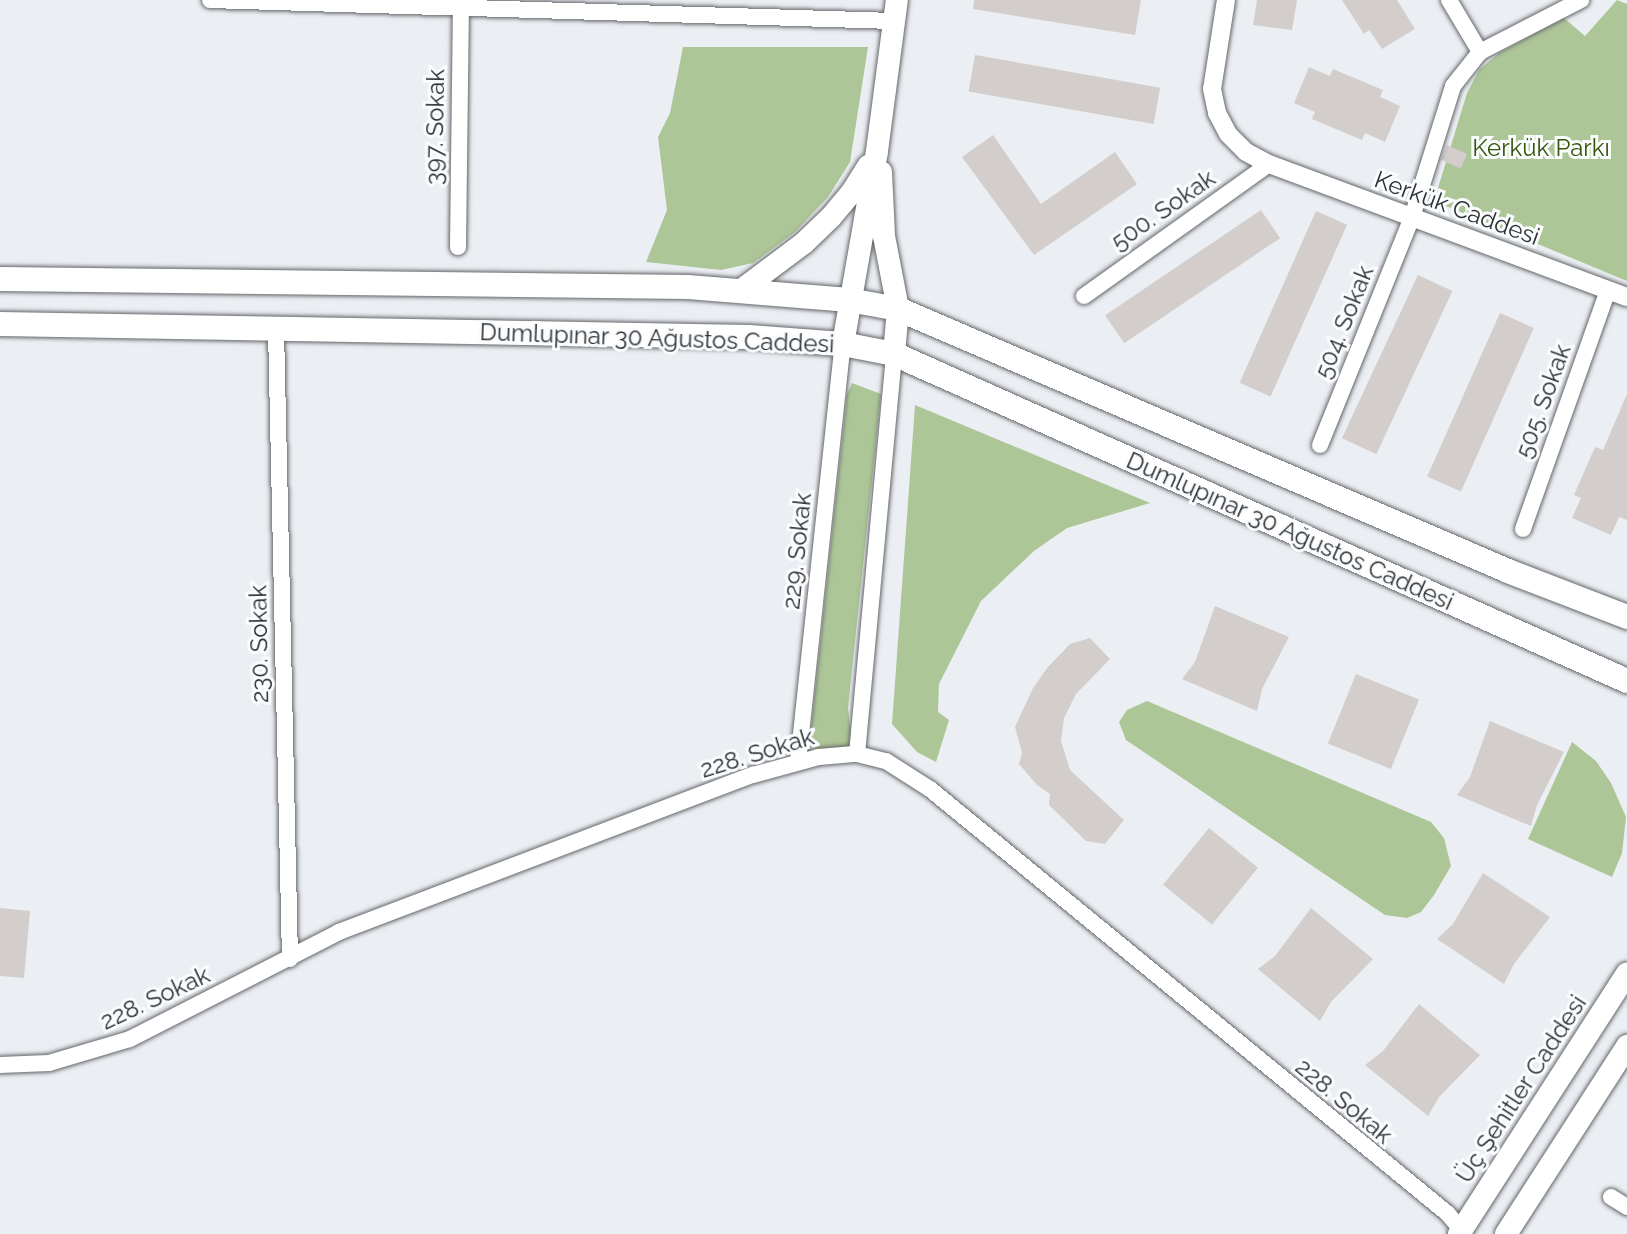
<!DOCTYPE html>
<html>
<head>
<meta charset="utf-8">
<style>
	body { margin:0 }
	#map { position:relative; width:1627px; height:1234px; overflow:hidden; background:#ebeff3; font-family:Raleway,sans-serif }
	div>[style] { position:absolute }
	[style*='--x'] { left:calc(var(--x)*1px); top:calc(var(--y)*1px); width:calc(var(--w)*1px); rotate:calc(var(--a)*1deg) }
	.green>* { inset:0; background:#adc697 }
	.building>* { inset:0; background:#d3cdcc; transform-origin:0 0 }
	.roads { filter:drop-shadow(0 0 2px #64666a) drop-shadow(0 0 2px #64666a) }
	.minor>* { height:16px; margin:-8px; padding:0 8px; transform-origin:8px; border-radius:8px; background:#fff }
	.tertiary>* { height:18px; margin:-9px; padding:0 9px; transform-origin:9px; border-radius:9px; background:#fff }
	.secondary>* { height:22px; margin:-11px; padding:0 11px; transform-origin:11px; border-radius:11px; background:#fff }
	.primary>* { height:24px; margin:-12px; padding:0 12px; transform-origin:12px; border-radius:12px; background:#fff }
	span { translate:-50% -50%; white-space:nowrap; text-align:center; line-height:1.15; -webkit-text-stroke:6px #fafcfe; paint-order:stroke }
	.street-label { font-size:24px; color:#303133 }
	.park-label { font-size:24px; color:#36550b }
</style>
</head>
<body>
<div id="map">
	<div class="green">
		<i style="clip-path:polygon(1617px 0,1627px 4px,1627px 281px,1434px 201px,1467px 93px,1479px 70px,1499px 53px,1564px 18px,1585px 36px)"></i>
		<i style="clip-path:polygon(683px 47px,868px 47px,850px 162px,828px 197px,795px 232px,753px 263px,721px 270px,646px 262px,667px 210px,658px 137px,670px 113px)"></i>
		<i style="clip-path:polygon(852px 383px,881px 394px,848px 708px,853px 753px,809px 748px,847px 394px)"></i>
		<i style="clip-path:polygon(915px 405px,1150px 503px,1067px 528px,1034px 551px,981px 601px,939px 684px,938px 712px,949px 720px,936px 762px,917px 752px,892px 724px)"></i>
		<i style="clip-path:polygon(1147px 701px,1431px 822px,1444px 838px,1451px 866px,1434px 895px,1421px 912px,1407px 918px,1385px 915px,1126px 740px,1119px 722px,1127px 710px)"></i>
		<i style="clip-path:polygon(1572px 742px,1596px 761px,1611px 783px,1626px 817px,1622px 853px,1612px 877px,1528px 839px)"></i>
	</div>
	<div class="building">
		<i style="clip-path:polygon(974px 0,1141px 0,1135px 35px,973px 9px)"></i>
		<i style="clip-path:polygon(1257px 0,1297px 0,1292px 30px,1253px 25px)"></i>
		<i style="clip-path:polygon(1342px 0,1397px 0,1415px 29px,1382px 49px,1369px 30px,1364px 34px)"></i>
		<i style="left:975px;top:55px;width:188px;height:37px;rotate:10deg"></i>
		<i style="clip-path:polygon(1309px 67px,1330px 76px,1333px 69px,1383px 90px,1380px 97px,1400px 106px,1385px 142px,1365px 133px,1362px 140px,1312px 119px,1315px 112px,1294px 103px)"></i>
		<i style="clip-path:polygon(993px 135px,1041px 204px,1115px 152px,1137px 184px,1034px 255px,962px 157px)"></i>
		<i style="left:1447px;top:145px;width:22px;height:16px;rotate:24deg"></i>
		<i style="left:1261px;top:210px;width:34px;height:188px;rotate:56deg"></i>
		<i style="left:1316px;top:211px;width:34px;height:188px;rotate:24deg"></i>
		<i style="left:1418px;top:275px;width:38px;height:180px;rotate:25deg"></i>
		<i style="left:1500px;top:313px;width:37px;height:179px;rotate:24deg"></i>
		<i style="clip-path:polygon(1627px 394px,1627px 520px,1619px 517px,1611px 535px,1572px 518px,1581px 498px,1574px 495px,1595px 447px,1603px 450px)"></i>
		<i style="clip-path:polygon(1215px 606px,1289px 637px,1262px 689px,1257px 711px,1182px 679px,1195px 662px)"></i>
		<i style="clip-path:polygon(1090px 638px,1110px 659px,1076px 694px,1064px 718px,1061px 741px,1070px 770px,1124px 820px,1105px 844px,1086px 841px,1049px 805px,1050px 794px,1037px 785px,1019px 764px,1022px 753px,1015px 727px,1033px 688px,1048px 667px,1070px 644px)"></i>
		<i style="left:1356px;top:674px;width:68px;height:75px;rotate:22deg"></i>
		<i style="clip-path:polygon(1490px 721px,1564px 752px,1537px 805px,1531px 826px,1457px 795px,1470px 777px)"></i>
		<i style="left:1209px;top:828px;width:63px;height:73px;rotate:39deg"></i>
		<i style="clip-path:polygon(1483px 873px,1550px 917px,1514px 964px,1504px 984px,1437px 939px,1453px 924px)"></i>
		<i style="clip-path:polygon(0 908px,30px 911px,24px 978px,0 976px)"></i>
		<i style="clip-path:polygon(1311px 908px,1373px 959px,1331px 1002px,1320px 1021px,1258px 969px,1275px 956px)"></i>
		<i style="clip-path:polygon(1419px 1004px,1480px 1055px,1439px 1097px,1428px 1116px,1365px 1065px,1383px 1051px)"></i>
	</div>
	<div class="roads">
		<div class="minor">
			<i style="--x:210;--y:0;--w:684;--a:1.76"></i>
			<i style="--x:1449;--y:0;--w:61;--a:59.2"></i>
			<i style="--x:458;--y:247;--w:239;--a:-89.3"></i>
			<i style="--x:1084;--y:296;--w:227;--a:-35.5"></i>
			<i style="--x:276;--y:328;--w:631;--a:88.73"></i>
			<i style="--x:1320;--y:445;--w:246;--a:-68"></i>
			<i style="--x:1412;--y:217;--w:137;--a:-72.6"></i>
			<i style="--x:1453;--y:86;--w:43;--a:-51.5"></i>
			<i style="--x:1480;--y:52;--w:114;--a:-27.2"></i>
			<i style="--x:1523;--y:529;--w:254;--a:-70.4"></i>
			<i style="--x:857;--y:754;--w:402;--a:-84.7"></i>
			<i style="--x:798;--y:762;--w:420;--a:-83.9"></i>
			<i style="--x:0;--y:1065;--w:49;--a:-2.3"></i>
			<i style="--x:49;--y:1063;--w:84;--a:-16.5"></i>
			<i style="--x:130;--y:1039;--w:235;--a:-27.1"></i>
			<i style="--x:339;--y:932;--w:443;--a:-20.8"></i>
			<i style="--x:753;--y:775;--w:68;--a:-15.3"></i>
			<i style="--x:819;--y:757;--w:38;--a:-5"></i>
			<i style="--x:857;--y:754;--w:30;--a:14"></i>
			<i style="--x:886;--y:761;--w:52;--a:32.5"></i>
			<i style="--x:930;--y:789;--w:669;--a:39.36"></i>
			<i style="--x:1447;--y:1213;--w:23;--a:49"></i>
			<i style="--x:1611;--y:1197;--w:19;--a:32"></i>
		</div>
		<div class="tertiary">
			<i style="--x:1226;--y:0;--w:90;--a:98.9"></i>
			<i style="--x:1212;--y:89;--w:25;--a:78"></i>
			<i style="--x:1217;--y:113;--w:24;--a:62"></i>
			<i style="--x:1228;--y:134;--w:25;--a:45"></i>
			<i style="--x:1246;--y:152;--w:26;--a:28"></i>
			<i style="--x:1269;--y:164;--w:382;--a:20.4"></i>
		</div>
		<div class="secondary">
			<i style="--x:881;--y:172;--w:64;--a:87.3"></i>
			<i style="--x:884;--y:236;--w:74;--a:79.1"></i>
			<i style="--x:898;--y:309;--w:45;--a:95.1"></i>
			<i style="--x:740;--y:291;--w:80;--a:-36.9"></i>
			<i style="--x:804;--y:243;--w:37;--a:-44"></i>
			<i style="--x:831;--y:217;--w:33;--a:-50"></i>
			<i style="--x:852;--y:192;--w:31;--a:-58"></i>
			<i style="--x:843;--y:344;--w:196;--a:-80"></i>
			<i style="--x:877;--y:151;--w:152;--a:-82.5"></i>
			<i style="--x:1459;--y:1234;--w:310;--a:-57.2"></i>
			<i style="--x:1506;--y:1234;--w:224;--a:-57.2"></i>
		</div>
		<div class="primary">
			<i style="--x:0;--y:279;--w:688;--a:0.67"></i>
			<i style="--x:688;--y:287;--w:162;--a:4.6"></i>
			<i style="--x:849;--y:300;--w:50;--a:10.4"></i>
			<i style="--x:898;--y:309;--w:664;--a:23.24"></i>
			<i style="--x:1508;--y:571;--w:128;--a:21.1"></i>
			<i style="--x:0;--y:324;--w:749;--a:0.99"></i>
			<i style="--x:749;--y:337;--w:94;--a:4.3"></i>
			<i style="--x:843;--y:344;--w:52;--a:11.1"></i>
			<i style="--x:894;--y:354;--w:803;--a:24.04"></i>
		</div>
	</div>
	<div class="street-label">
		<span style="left:435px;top:127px;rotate:-89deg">397. Sokak</span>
		<span style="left:1457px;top:208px;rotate:20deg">Kerkük Caddesi</span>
		<span style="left:1163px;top:210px;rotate:-35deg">500. Sokak</span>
		<span style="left:1344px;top:322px;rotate:-68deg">504. Sokak</span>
		<span style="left:657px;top:338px;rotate:2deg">Dumlupınar 30 Ağustos Caddesi</span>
		<span style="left:1543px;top:401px;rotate:-70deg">505. Sokak</span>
		<span style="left:1290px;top:531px;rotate:24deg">Dumlupınar 30 Ağustos Caddesi</span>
		<span style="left:797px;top:551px;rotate:-84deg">229. Sokak</span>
		<span style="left:259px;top:644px;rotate:-91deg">230. Sokak</span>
		<span style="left:757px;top:753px;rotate:-17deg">228. Sokak</span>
		<span style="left:155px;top:998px;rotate:-25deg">228. Sokak</span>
		<span style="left:1521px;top:1089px;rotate:-57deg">Üç Şehitler Caddesi</span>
		<span style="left:1344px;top:1101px;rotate:40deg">228. Sokak</span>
	</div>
	<div class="park-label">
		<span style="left:1541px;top:148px">Kerkük Parkı</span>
	</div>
</div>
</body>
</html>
